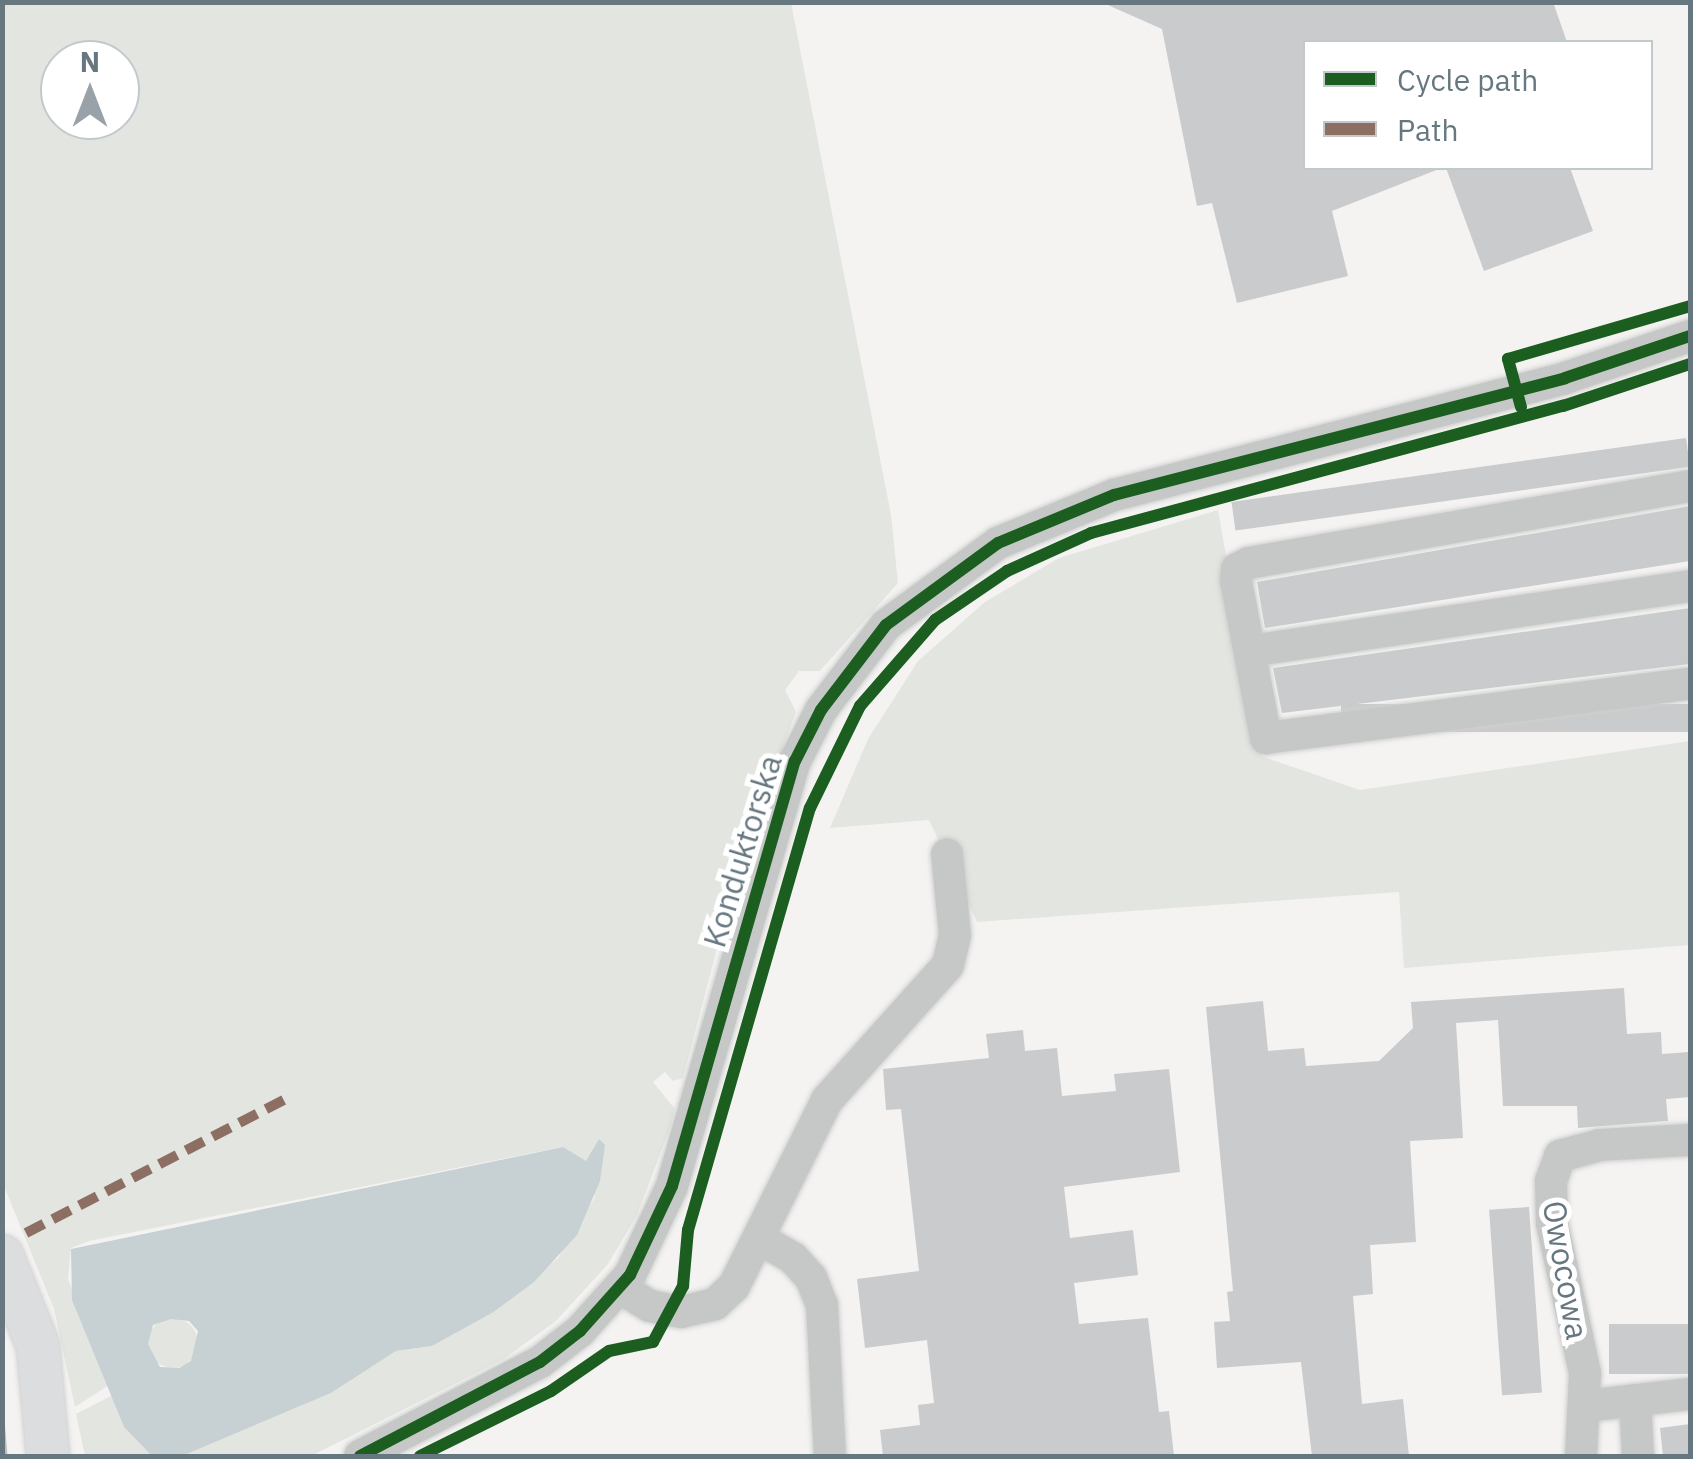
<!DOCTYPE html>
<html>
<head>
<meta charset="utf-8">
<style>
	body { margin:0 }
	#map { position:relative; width:1693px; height:1459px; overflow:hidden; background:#f4f3f2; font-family:"IBM Plex Sans",sans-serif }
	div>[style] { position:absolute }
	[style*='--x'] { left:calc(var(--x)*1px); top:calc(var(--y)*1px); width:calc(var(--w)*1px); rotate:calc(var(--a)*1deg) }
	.green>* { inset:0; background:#e3e5e0 }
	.round { border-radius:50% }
	.water>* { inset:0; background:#c7d0d2 }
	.building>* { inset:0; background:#cacbcc; transform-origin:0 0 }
	.roads { filter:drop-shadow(0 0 2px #cfcfcf) drop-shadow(0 0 2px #cfcfcf) }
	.minor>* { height:32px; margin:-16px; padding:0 16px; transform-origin:16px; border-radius:16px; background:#c6c8c8 }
	.major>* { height:42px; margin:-21px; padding:0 21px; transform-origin:21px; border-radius:21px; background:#dcddde }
	.tram>* { height:2.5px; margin:-1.25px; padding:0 1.25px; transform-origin:1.25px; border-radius:1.25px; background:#bcbdbe }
	.quiet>* { height:10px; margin-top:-5px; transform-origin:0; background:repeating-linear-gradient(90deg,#8d6e63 0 20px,transparent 0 30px) }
	.cycleway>* { height:12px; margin:-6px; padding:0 6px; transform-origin:6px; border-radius:6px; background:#1b5e20 }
	span { translate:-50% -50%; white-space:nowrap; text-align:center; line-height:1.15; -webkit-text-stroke:10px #fff; paint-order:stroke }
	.street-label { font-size:32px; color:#667780 }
	.frame { position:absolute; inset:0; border:5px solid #667780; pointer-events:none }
	.legend { position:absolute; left:1303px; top:40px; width:350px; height:130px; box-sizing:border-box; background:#fff; border:2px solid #c2c9cc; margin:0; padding:12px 18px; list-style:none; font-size:30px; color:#667780 }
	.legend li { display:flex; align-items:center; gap:20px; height:50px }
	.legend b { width:50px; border:2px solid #c2c9cc }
	.north { position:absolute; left:40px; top:40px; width:100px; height:100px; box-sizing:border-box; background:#fff; border:2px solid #c2c9cc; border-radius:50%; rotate:0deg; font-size:28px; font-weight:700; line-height:40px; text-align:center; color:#667780 }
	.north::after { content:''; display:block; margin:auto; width:35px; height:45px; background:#98a2a8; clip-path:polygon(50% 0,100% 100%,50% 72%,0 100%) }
</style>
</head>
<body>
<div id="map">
	<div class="green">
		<i style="clip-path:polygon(evenodd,2px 3px,791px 3px,891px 515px,898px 583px,820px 671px,799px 671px,785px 690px,796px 712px,737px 872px,683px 1078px,673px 1081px,665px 1072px,653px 1082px,675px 1109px,670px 1128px,637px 1215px,608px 1264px,556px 1321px,502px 1360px,311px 1456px,182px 1456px,331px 1393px,396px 1351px,432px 1346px,492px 1313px,558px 1258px,595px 1197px,586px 1161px,562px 1147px,89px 1241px,71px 1248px,68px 1279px,109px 1385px,75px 1407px,54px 1309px,2px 1181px,2px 3px,60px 60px,120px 60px,120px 120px,60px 120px,60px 60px)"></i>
		<i style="clip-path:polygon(1218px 510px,1261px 756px,1360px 790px,1690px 741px,1690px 945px,1404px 968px,1399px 892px,977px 922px,929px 820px,830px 828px,868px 739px,918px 661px,985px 602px,1059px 558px)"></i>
		<i class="round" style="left:148px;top:1318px;width:50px;height:50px"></i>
		<i style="clip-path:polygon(113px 1395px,124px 1427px,152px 1456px,85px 1456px,76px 1414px)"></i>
	</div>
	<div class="water">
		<i style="clip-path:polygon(evenodd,599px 1139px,605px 1145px,600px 1181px,577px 1235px,534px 1282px,492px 1313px,432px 1346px,396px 1351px,331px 1393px,182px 1456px,152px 1456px,124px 1427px,72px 1300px,71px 1249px,563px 1147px,586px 1161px,599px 1139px,171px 1319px,189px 1321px,198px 1331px,191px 1361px,179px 1368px,160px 1367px,148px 1344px,153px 1325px,171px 1319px)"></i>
	</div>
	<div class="building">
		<i style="clip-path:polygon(1101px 2px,1553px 2px,1567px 42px,1306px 42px,1306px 168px,1439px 169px,1332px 211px,1348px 276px,1237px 303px,1212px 203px,1197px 206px,1162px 29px)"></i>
		<i style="clip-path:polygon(1446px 168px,1570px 168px,1593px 231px,1484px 271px)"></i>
		<i style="left:1686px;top:438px;width:29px;height:459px;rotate:82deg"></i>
		<i style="clip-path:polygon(1690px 506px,1690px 561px,1265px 628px,1257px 582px)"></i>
		<i style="clip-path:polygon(1690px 608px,1690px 664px,1282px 713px,1273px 668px)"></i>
		<i style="left:1690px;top:704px;width:28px;height:349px;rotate:90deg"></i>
		<i style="clip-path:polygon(1624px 988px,1627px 1034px,1661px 1032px,1662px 1054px,1688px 1052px,1690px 1097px,1666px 1099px,1668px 1121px,1578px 1128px,1577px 1106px,1503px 1106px,1498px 1020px,1456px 1023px,1463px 1138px,1410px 1141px,1416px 1242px,1370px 1245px,1373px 1294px,1353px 1296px,1362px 1404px,1403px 1399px,1409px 1456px,1312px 1456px,1301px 1362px,1217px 1368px,1214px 1322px,1230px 1321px,1227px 1292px,1233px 1291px,1206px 1007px,1263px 1001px,1268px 1051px,1304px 1048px,1306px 1066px,1379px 1061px,1413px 1028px,1411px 1002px)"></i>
		<i style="clip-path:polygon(1023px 1030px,1025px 1051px,1057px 1048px,1062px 1096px,1116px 1091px,1114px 1074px,1169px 1069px,1180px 1172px,1064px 1187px,1070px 1238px,1133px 1230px,1138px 1275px,1074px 1283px,1079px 1324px,1148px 1318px,1159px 1412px,1169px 1411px,1174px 1456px,883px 1456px,880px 1430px,920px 1425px,918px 1405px,934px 1403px,927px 1340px,865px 1348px,857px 1279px,919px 1271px,901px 1109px,886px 1110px,883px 1069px,989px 1058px,986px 1034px)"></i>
		<i style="left:1529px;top:1207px;width:186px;height:40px;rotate:86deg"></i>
		<i style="left:1690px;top:1324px;width:50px;height:81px;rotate:90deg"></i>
		<i style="clip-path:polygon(1690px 1424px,1690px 1456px,1663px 1456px,1660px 1428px)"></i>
	</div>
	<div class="roads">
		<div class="minor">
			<i style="--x:1690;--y:486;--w:448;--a:170.1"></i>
			<i style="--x:1249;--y:563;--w:13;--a:153"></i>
			<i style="--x:1237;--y:569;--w:12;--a:95"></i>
			<i style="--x:1236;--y:581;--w:160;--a:79.2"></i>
			<i style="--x:1266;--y:738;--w:427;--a:-7.3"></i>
			<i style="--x:1250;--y:651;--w:445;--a:-8.4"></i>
			<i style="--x:760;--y:1239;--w:38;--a:30"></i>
			<i style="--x:793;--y:1258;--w:27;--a:48"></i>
			<i style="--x:811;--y:1278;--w:29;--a:68"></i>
			<i style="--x:822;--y:1305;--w:151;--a:87"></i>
			<i style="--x:620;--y:1288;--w:35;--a:31"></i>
			<i style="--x:650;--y:1306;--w:32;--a:11"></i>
			<i style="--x:681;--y:1312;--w:35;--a:-13"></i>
			<i style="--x:715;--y:1304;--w:26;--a:-43"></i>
			<i style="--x:734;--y:1286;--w:208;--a:-63.4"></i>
			<i style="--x:827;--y:1100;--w:181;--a:-48.1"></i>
			<i style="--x:948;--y:965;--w:31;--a:-77"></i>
			<i style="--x:955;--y:935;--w:81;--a:-95.6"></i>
			<i style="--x:1635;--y:1400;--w:56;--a:86.9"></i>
			<i style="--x:1586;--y:1406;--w:105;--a:-6.6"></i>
			<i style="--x:360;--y:1456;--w:203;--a:-27.6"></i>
			<i style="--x:540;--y:1362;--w:51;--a:-37.8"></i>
			<i style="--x:580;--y:1331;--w:75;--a:-48.2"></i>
			<i style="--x:630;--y:1275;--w:98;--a:-64.7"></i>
			<i style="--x:672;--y:1186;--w:442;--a:-73.9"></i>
			<i style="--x:795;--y:761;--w:57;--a:-63"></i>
			<i style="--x:821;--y:710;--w:107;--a:-52.6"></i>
			<i style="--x:886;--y:625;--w:139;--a:-36.2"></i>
			<i style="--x:998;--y:543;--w:126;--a:-22.5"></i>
			<i style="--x:1114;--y:495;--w:466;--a:-14.5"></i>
			<i style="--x:1565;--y:378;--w:132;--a:-18.6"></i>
			<i style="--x:1581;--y:1456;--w:83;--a:-87.2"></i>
			<i style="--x:1585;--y:1373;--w:154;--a:-102.4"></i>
			<i style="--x:1552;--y:1223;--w:42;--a:-91.4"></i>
			<i style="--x:1551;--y:1181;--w:27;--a:-70"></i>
			<i style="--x:1560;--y:1156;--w:41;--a:-15.4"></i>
			<i style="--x:1600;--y:1145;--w:90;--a:-3.2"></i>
		</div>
		<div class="major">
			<i style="--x:2;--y:1256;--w:97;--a:68.2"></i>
			<i style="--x:38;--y:1346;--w:110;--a:84.8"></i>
		</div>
	</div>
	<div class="tram">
		<i style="--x:2;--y:1407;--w:49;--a:85.3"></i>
	</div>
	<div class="quiet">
		<i style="--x:26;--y:1233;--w:297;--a:-27.3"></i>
	</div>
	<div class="cycleway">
		<i style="--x:1521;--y:407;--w:50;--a:-105.2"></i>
		<i style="--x:1508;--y:359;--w:190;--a:-16.2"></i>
		<i style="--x:360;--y:1456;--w:203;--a:-27.6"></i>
		<i style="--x:540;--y:1362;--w:51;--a:-37.8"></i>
		<i style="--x:580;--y:1331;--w:75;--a:-48.2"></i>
		<i style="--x:630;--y:1275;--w:98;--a:-64.7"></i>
		<i style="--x:672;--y:1186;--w:442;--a:-73.9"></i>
		<i style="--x:795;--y:761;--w:57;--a:-63"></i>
		<i style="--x:821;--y:710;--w:107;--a:-52.6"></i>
		<i style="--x:886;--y:625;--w:139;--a:-36.2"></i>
		<i style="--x:998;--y:543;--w:126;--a:-22.5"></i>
		<i style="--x:1114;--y:495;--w:466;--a:-14.5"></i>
		<i style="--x:1565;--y:378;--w:132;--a:-18.6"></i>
		<i style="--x:420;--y:1456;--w:146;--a:-26.4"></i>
		<i style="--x:551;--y:1391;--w:70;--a:-34.6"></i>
		<i style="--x:609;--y:1351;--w:45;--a:-11.6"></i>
		<i style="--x:653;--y:1342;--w:64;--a:-61.8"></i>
		<i style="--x:683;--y:1286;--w:56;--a:-84.9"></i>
		<i style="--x:688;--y:1230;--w:439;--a:-73.9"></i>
		<i style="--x:810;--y:808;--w:114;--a:-63.9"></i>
		<i style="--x:860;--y:706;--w:114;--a:-48.9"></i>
		<i style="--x:935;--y:620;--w:87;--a:-34.2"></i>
		<i style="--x:1007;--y:571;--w:92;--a:-24.3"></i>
		<i style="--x:1091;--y:533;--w:489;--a:-15.1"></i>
		<i style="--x:1563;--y:406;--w:134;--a:-18.3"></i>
	</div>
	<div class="street-label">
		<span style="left:742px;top:851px;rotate:-73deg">Konduktorska</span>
		<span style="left:1566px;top:1270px;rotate:80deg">Owocowa</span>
	</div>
	<div class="frame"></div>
	<ul class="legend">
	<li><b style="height:12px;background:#1b5e20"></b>Cycle path</li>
	<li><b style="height:12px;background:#8d6e63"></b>Path</li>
	</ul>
	<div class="north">N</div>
</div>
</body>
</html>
